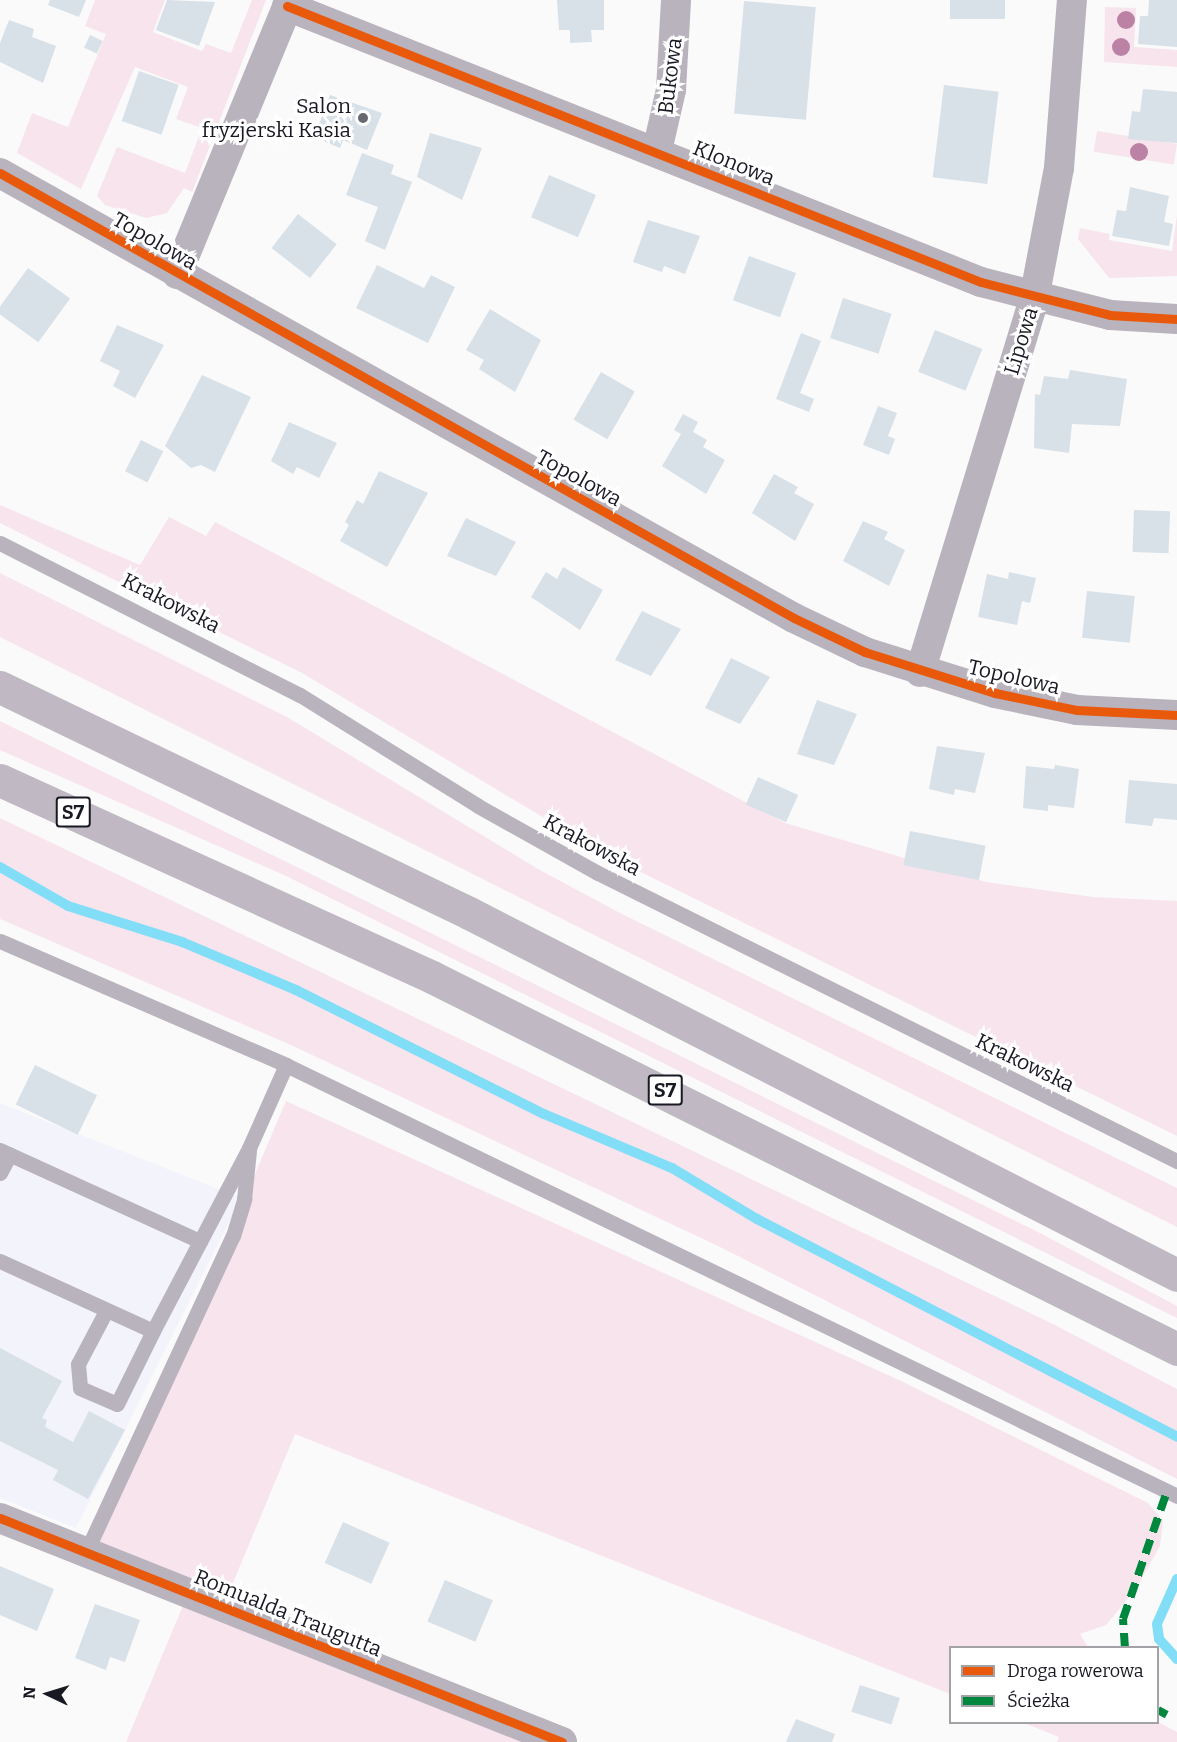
<!DOCTYPE html>
<html>
<head>
<meta charset="utf-8">
<style>
	body { margin:0 }
	#map { position:relative; width:1177px; height:1742px; overflow:hidden; background:#fafafa; font-family:Bitter,serif }
	div>[style] { position:absolute }
	[style*='--x'] { left:calc(var(--x)*1px); top:calc(var(--y)*1px); width:calc(var(--w)*1px); rotate:calc(var(--a)*1deg) }
	.built>* { inset:0; background:#f3f3fc }
	.green>* { inset:0; background:#f8e4ed; transform-origin:0 0 }
	.stream>* { height:10px; margin:-5px; padding:0 5px; transform-origin:5px; border-radius:5px; background:#82def7 }
	.building>* { inset:0; background:#d8e0e8; transform-origin:0 0 }
	.service>* { height:15px; margin:-7.5px; padding:0 7.5px; transform-origin:7.5px; border-radius:7.5px; background:#b9b3bd }
	.minor>* { height:30px; margin:-15px; padding:0 15px; transform-origin:15px; border-radius:15px; background:#b9b3bd }
	.motorway>* { height:33px; margin:-16.5px; padding:0 16.5px; transform-origin:16.5px; border-radius:16.5px; background:#c0b9c3 }
	.quiet>* { height:8px; margin-top:-4px; transform-origin:0; background:repeating-linear-gradient(90deg,#00873e 0 15px,transparent 0 23px) }
	.cycleway>* { height:9px; margin:-4.5px; padding:0 4.5px; transform-origin:4.5px; border-radius:4.5px; background:#e8590c }
	.trees>* { width:18px; height:18px; margin:-9px; border-radius:50%; background:#bb82a5 }
	.dots>* { width:16px; height:16px; translate:-50% -50%; box-sizing:border-box; border:3px solid #fff; border-radius:50% }
	span { translate:-50% -50%; white-space:nowrap; text-align:center; line-height:1.15; -webkit-text-stroke:6px #fff; paint-order:stroke }
	.shield-label span { padding:2px 4px; background:#fff; border:2px solid; border-radius:4px; -webkit-text-stroke-width:0 }
	.shield-label { font-size:20px; color:#191924; font-weight:700 }
	.street-label { font-size:21px; color:#191924 }
	.poi-label { font-size:21px; color:#191924 }
	.right { translate:-100% -50%; text-align:right }
	.legend { position:absolute; left:949px; top:1646px; width:210px; height:78px; box-sizing:border-box; background:#fff; border:2px solid #a3a3a7; margin:0; padding:8px 10px; list-style:none; font-size:18px; color:#191924 }
	.legend li { display:flex; align-items:center; gap:12px; height:30px }
	.legend b { width:30px; border:2px solid #a3a3a7 }
	.north { position:absolute; left:18px; top:1664px; width:60px; height:60px; -webkit-text-stroke:4px #fff; paint-order:stroke; rotate:274deg; font-size:16px; font-weight:700; line-height:24px; text-align:center; color:#191924 }
	.north::after { content:''; display:block; margin:auto; width:21px; height:27px; background:#191924; clip-path:polygon(50% 0,100% 100%,50% 72%,0 100%) }
</style>
</head>
<body>
<div id="map">
	<div class="built">
		<i style="clip-path:polygon(0 1103px,241px 1198px,76px 1528px,0 1498px)"></i>
	</div>
	<div class="green">
		<i style="clip-path:polygon(95px 0,165px 0,153px 32px,202px 51px,206px 44px,231px 53px,252px 0,266px 0,192px 192px,184px 188px,167px 213px,146px 218px,105px 205px,97px 196px,117px 147px,185px 173px,202px 128px,176px 119px,188px 87px,135px 67px,81px 189px,17px 153px,32px 113px,68px 127px,106px 34px,85px 26px)"></i>
		<i style="clip-path:polygon(1105px 7px,1136px 8px,1134px 47px,1177px 50px,1177px 67px,1104px 62px)"></i>
		<i style="left:1097px;top:131px;width:81px;height:21px;rotate:9deg"></i>
		<i style="clip-path:polygon(1177px 215px,1177px 276px,1109px 278px,1078px 239px,1080px 228px,1110px 234px,1109px 240px,1172px 251px)"></i>
		<i style="clip-path:polygon(0 505px,140px 565px,169px 517px,206px 536px,215px 522px,785px 823px,986px 882px,1093px 897px,1177px 901px,1177px 1136px,608px 856px,302px 673px,0 523px)"></i>
		<i style="clip-path:polygon(0 573px,287px 717px,538px 869px,618px 912px,1177px 1188px,1177px 1227px,0 637px)"></i>
		<i style="clip-path:polygon(0 721px,1038px 1232px,1177px 1306px,1177px 1318px,286px 876px,0 750px)"></i>
		<i style="clip-path:polygon(0 818px,1053px 1324px,1177px 1389px,1177px 1479px,718px 1246px,293px 1046px,0 919px)"></i>
		<i style="clip-path:polygon(286px 1101px,901px 1381px,1148px 1503px,1163px 1521px,1160px 1546px,1135px 1590px,1106px 1625px,1080px 1634px,1088px 1647px,950px 1648px,950px 1694px,295px 1434px,225px 1602px,574px 1742px,126px 1742px,187px 1596px,93px 1557px)"></i>
		<i style="clip-path:polygon(1158px 1722px,1177px 1732px,1177px 1742px,1057px 1742px,1059px 1737px,1024px 1723px)"></i>
	</div>
	<div class="stream">
		<i style="--x:0;--y:867;--w:78;--a:29.8"></i>
		<i style="--x:68;--y:906;--w:120;--a:17.5"></i>
		<i style="--x:182;--y:942;--w:124;--a:22.8"></i>
		<i style="--x:296;--y:990;--w:277;--a:26.6"></i>
		<i style="--x:544;--y:1114;--w:139;--a:22.9"></i>
		<i style="--x:672;--y:1168;--w:99;--a:31"></i>
		<i style="--x:757;--y:1219;--w:473;--a:27.4"></i>
		<i style="--x:1177;--y:1579;--w:49;--a:114"></i>
		<i style="--x:1157;--y:1624;--w:15;--a:82"></i>
		<i style="--x:1159;--y:1639;--w:27;--a:48"></i>
	</div>
	<div class="building">
		<i style="clip-path:polygon(50px 0,86px 0,79px 17px,48px 5px)"></i>
		<i style="clip-path:polygon(167px 0,215px 2px,199px 46px,156px 30px)"></i>
		<i style="clip-path:polygon(557px 0,604px 0,604px 30px,591px 30px,592px 42px,570px 43px,570px 30px,559px 30px)"></i>
		<i style="left:950px;top:0;width:55px;height:19px"></i>
		<i style="clip-path:polygon(1149px 0,1177px 0,1177px 47px,1138px 44px,1140px 16px,1148px 16px)"></i>
		<i style="left:744px;top:1px;width:72px;height:113px;rotate:5deg"></i>
		<i style="clip-path:polygon(9px 20px,34px 29px,32px 37px,56px 46px,43px 83px,0 62px,0 43px)"></i>
		<i style="left:90px;top:35px;width:14px;height:14px;rotate:25deg"></i>
		<i style="left:139px;top:71px;width:42px;height:53px;rotate:19deg"></i>
		<i style="left:944px;top:85px;width:55px;height:93px;rotate:7deg"></i>
		<i style="clip-path:polygon(1143px 89px,1177px 92px,1177px 143px,1128px 139px,1132px 111px,1140px 112px)"></i>
		<i style="clip-path:polygon(330px 95px,382px 113px,367px 150px,343px 140px,340px 148px,314px 137px)"></i>
		<i style="clip-path:polygon(430px 133px,482px 148px,462px 200px,417px 177px)"></i>
		<i style="clip-path:polygon(362px 153px,394px 165px,391px 174px,412px 182px,385px 250px,365px 241px,378px 207px,346px 195px)"></i>
		<i style="left:549px;top:175px;width:51px;height:46px;rotate:23deg"></i>
		<i style="clip-path:polygon(1130px 187px,1169px 196px,1164px 222px,1173px 224px,1169px 246px,1112px 236px,1117px 210px,1126px 211px)"></i>
		<i style="left:298px;top:214px;width:49px;height:43px;rotate:38deg"></i>
		<i style="clip-path:polygon(648px 220px,700px 236px,685px 274px,664px 266px,662px 272px,633px 262px)"></i>
		<i style="left:749px;top:256px;width:50px;height:47px;rotate:20deg"></i>
		<i style="clip-path:polygon(377px 265px,424px 288px,431px 275px,455px 287px,428px 343px,356px 308px)"></i>
		<i style="left:28px;top:268px;width:52px;height:54px;rotate:36deg"></i>
		<i style="left:843px;top:298px;width:51px;height:42px;rotate:18deg"></i>
		<i style="clip-path:polygon(490px 309px,541px 340px,515px 392px,479px 369px,484px 360px,466px 350px)"></i>
		<i style="clip-path:polygon(117px 325px,164px 345px,135px 398px,113px 386px,120px 371px,100px 361px)"></i>
		<i style="left:935px;top:330px;width:51px;height:45px;rotate:22deg"></i>
		<i style="clip-path:polygon(801px 333px,821px 341px,800px 393px,814px 399px,809px 412px,776px 399px)"></i>
		<i style="clip-path:polygon(1070px 370px,1127px 379px,1120px 426px,1072px 424px,1069px 453px,1034px 448px,1035px 394px,1040px 395px,1044px 376px,1068px 379px)"></i>
		<i style="left:601px;top:372px;width:39px;height:55px;rotate:30deg"></i>
		<i style="clip-path:polygon(202px 375px,251px 397px,215px 472px,201px 465px,191px 468px,165px 446px)"></i>
		<i style="clip-path:polygon(878px 406px,897px 413px,888px 436px,895px 439px,889px 455px,863px 445px)"></i>
		<i style="clip-path:polygon(683px 414px,698px 422px,693px 432px,707px 440px,703px 447px,725px 460px,706px 494px,662px 466px,681px 434px,674px 430px)"></i>
		<i style="clip-path:polygon(289px 422px,337px 443px,319px 478px,297px 467px,293px 474px,271px 461px)"></i>
		<i style="left:141px;top:440px;width:25px;height:35px;rotate:27deg"></i>
		<i style="clip-path:polygon(379px 471px,428px 493px,387px 567px,340px 541px,349px 525px,345px 522px,357px 500px,363px 504px)"></i>
		<i style="clip-path:polygon(774px 474px,798px 487px,794px 493px,814px 504px,795px 541px,752px 513px)"></i>
		<i style="left:1134px;top:510px;width:36px;height:42px;rotate:2deg"></i>
		<i style="clip-path:polygon(466px 518px,516px 542px,496px 576px,447px 556px)"></i>
		<i style="clip-path:polygon(863px 521px,888px 532px,884px 539px,905px 550px,889px 586px,843px 561px)"></i>
		<i style="clip-path:polygon(563px 567px,603px 590px,580px 630px,531px 597px,546px 572px,557px 579px)"></i>
		<i style="clip-path:polygon(1009px 572px,1036px 578px,1030px 603px,1022px 601px,1017px 625px,978px 617px,987px 574px,1008px 579px)"></i>
		<i style="left:1087px;top:591px;width:48px;height:47px;rotate:6deg"></i>
		<i style="clip-path:polygon(642px 611px,681px 629px,651px 676px,615px 660px)"></i>
		<i style="clip-path:polygon(731px 658px,770px 677px,740px 724px,705px 708px)"></i>
		<i style="clip-path:polygon(817px 700px,857px 714px,834px 765px,797px 754px)"></i>
		<i style="clip-path:polygon(937px 746px,985px 753px,975px 793px,955px 789px,954px 795px,929px 789px)"></i>
		<i style="clip-path:polygon(1055px 765px,1079px 769px,1074px 808px,1048px 805px,1048px 811px,1023px 808px,1026px 766px,1054px 769px)"></i>
		<i style="left:758px;top:777px;width:44px;height:30px;rotate:24deg"></i>
		<i style="clip-path:polygon(1129px 780px,1177px 784px,1177px 820px,1154px 818px,1152px 826px,1125px 823px)"></i>
		<i style="left:910px;top:831px;width:77px;height:35px;rotate:11deg"></i>
		<i style="left:35px;top:1065px;width:69px;height:44px;rotate:26deg"></i>
		<i style="clip-path:polygon(0 1348px,62px 1381px,42px 1418px,47px 1420px,45px 1427px,73px 1442px,89px 1411px,125px 1430px,88px 1499px,53px 1480px,58px 1470px,0 1441px)"></i>
		<i style="left:343px;top:1522px;width:51px;height:45px;rotate:24deg"></i>
		<i style="clip-path:polygon(0 1566px,54px 1589px,37px 1631px,0 1615px)"></i>
		<i style="left:445px;top:1580px;width:52px;height:45px;rotate:23deg"></i>
		<i style="clip-path:polygon(95px 1604px,140px 1620px,125px 1662px,110px 1657px,106px 1670px,75px 1658px)"></i>
		<i style="left:860px;top:1685px;width:42px;height:28px;rotate:18deg"></i>
		<i style="clip-path:polygon(796px 1719px,835px 1734px,832px 1742px,786px 1742px)"></i>
	</div>
	<div class="service">
		<i style="--x:0;--y:543;--w:336;--a:26.9"></i>
		<i style="--x:300;--y:695;--w:210;--a:31.9"></i>
		<i style="--x:478;--y:806;--w:137;--a:29.2"></i>
		<i style="--x:598;--y:873;--w:647;--a:26.45"></i>
		<i style="--x:0;--y:941;--w:312;--a:23.4"></i>
		<i style="--x:286;--y:1065;--w:990;--a:25.81"></i>
		<i style="--x:0;--y:1150;--w:220;--a:24.5"></i>
		<i style="--x:0;--y:1173;--w:21;--a:-62"></i>
		<i style="--x:0;--y:1261;--w:168;--a:24.6"></i>
		<i style="--x:153;--y:1331;--w:207;--a:-62.3"></i>
		<i style="--x:249;--y:1148;--w:91;--a:-66"></i>
		<i style="--x:106;--y:1311;--w:60;--a:117.8"></i>
		<i style="--x:78;--y:1364;--w:24;--a:85"></i>
		<i style="--x:80;--y:1388;--w:40;--a:23.4"></i>
		<i style="--x:117;--y:1404;--w:81;--a:-63.7"></i>
		<i style="--x:86;--y:1552;--w:349;--a:-65.1"></i>
		<i style="--x:233;--y:1236;--w:39;--a:-73"></i>
		<i style="--x:244;--y:1199;--w:48;--a:-84.1"></i>
	</div>
	<div class="minor">
		<i style="--x:287;--y:6;--w:747;--a:21.69"></i>
		<i style="--x:981;--y:282;--w:133;--a:14.3"></i>
		<i style="--x:1110;--y:315;--w:67;--a:3.4"></i>
		<i style="--x:657;--y:151;--w:63;--a:-77.1"></i>
		<i style="--x:671;--y:90;--w:90;--a:-86.8"></i>
		<i style="--x:0;--y:173;--w:910;--a:29.27"></i>
		<i style="--x:794;--y:618;--w:79;--a:25.6"></i>
		<i style="--x:865;--y:652;--w:136;--a:17.5"></i>
		<i style="--x:995;--y:693;--w:84;--a:11.7"></i>
		<i style="--x:1077;--y:710;--w:100;--a:2.9"></i>
		<i style="--x:177;--y:274;--w:296;--a:-67.6"></i>
		<i style="--x:920;--y:672;--w:390;--a:-73"></i>
		<i style="--x:1034;--y:299;--w:133;--a:-79.2"></i>
		<i style="--x:1059;--y:168;--w:169;--a:-85.6"></i>
		<i style="--x:0;--y:1518;--w:605;--a:21.73"></i>
	</div>
	<div class="motorway">
		<i style="--x:0;--y:687;--w:521;--a:25.73"></i>
		<i style="--x:469;--y:913;--w:795;--a:27.08"></i>
		<i style="--x:0;--y:780;--w:475;--a:24.5"></i>
		<i style="--x:432;--y:977;--w:833;--a:26.53"></i>
	</div>
	<div class="quiet">
		<i style="--x:1125;--y:1648;--w:29;--a:-94"></i>
		<i style="--x:1123;--y:1619;--w:135;--a:-71"></i>
		<i style="--x:1158;--y:1710;--w:10;--a:29"></i>
	</div>
	<div class="cycleway">
		<i style="--x:287;--y:6;--w:747;--a:21.69"></i>
		<i style="--x:981;--y:282;--w:133;--a:14.3"></i>
		<i style="--x:1110;--y:315;--w:67;--a:3.4"></i>
		<i style="--x:0;--y:173;--w:910;--a:29.27"></i>
		<i style="--x:794;--y:618;--w:79;--a:25.6"></i>
		<i style="--x:865;--y:652;--w:136;--a:17.5"></i>
		<i style="--x:995;--y:693;--w:84;--a:11.7"></i>
		<i style="--x:1077;--y:710;--w:100;--a:2.9"></i>
		<i style="--x:0;--y:1518;--w:605;--a:21.73"></i>
	</div>
	<div class="trees">
		<i style="left:1126px;top:20px"></i>
		<i style="left:1121px;top:47px"></i>
		<i style="left:1139px;top:152px"></i>
	</div>
	<div class="dots">
		<i style="left:363px;top:118px;background:#68686f"></i>
	</div>
	<div class="shield-label">
		<span style="left:73px;top:812px">S7</span>
		<span style="left:665px;top:1090px">S7</span>
	</div>
	<div class="street-label">
		<span style="left:670px;top:76px;rotate:-83deg">Bukowa</span>
		<span style="left:734px;top:163px;rotate:22deg">Klonowa</span>
		<span style="left:155px;top:241px;rotate:30deg">Topolowa</span>
		<span style="left:1021px;top:341px;rotate:-73deg">Lipowa</span>
		<span style="left:579px;top:478px;rotate:29deg">Topolowa</span>
		<span style="left:171px;top:603px;rotate:27deg">Krakowska</span>
		<span style="left:1014px;top:677px;rotate:13deg">Topolowa</span>
		<span style="left:592px;top:845px;rotate:28deg">Krakowska</span>
		<span style="left:1025px;top:1063px;rotate:26deg">Krakowska</span>
		<span style="left:288px;top:1613px;rotate:22deg">Romualda Traugutta</span>
	</div>
	<div class="poi-label">
		<span class="right" style="left:351px;top:118px">Salon<br>fryzjerski Kasia</span>
	</div>
	<ul class="legend">
	<li><b style="height:8px;background:#e8590c"></b>Droga rowerowa</li>
	<li><b style="height:8px;background:#00873e"></b>Ścieżka</li>
	</ul>
	<div class="north">N</div>
</div>
</body>
</html>
